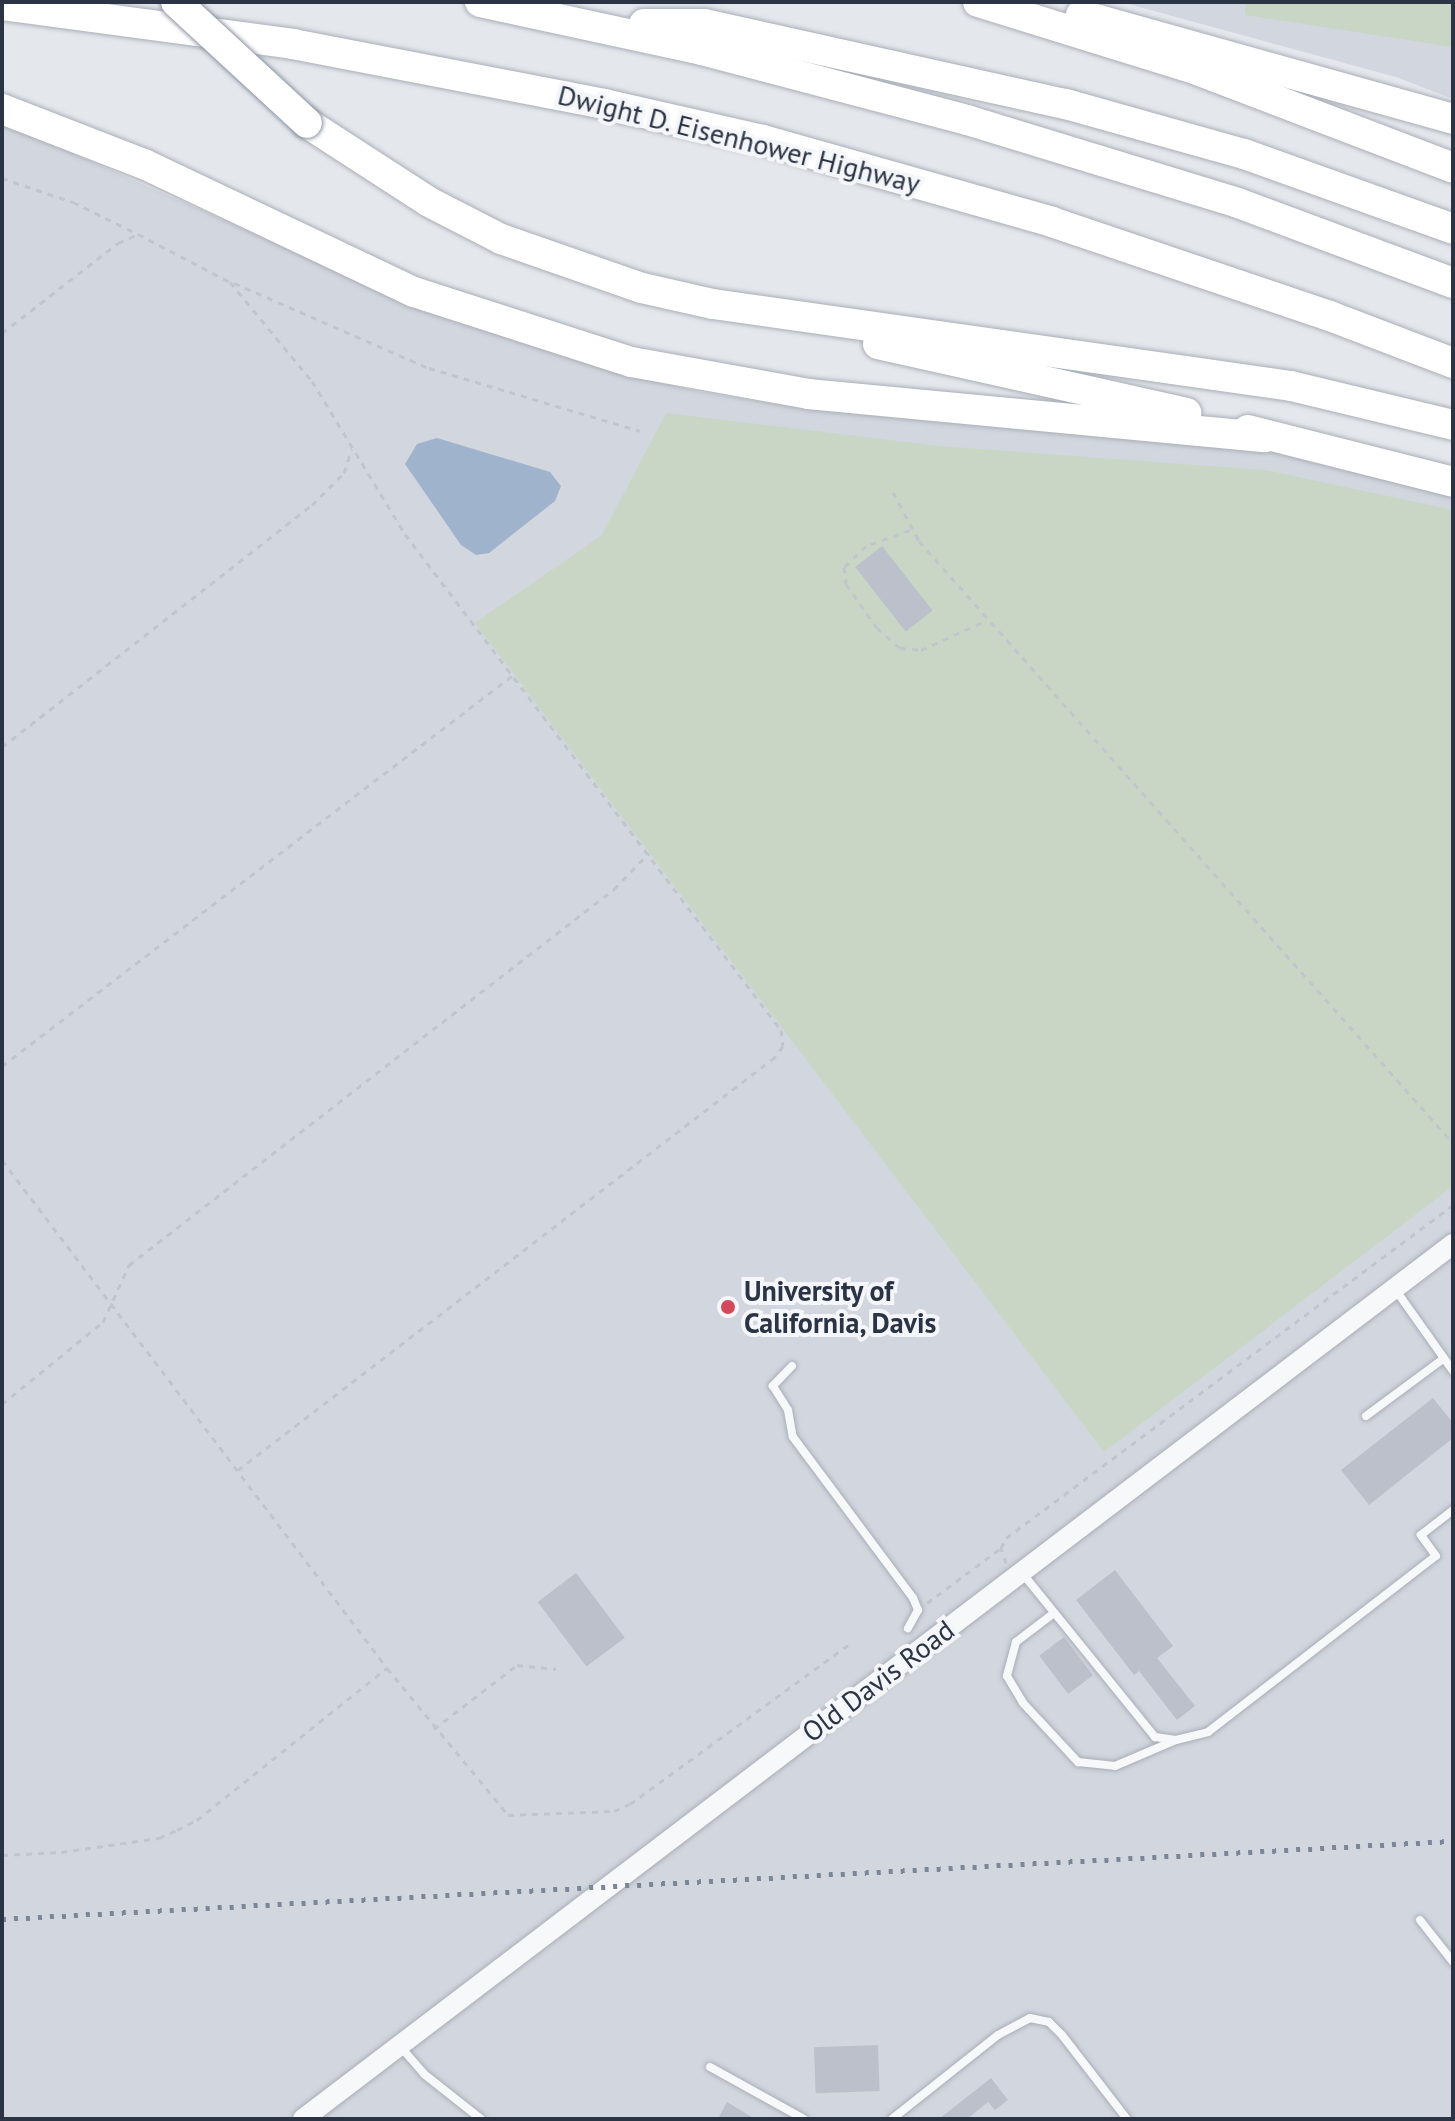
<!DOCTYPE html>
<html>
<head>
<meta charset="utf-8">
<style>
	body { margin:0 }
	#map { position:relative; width:1455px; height:2121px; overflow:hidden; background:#e4e7ec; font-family:"PT Sans",sans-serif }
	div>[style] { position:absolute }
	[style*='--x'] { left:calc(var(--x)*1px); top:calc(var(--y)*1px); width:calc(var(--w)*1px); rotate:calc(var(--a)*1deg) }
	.built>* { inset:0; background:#d2d6de }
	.green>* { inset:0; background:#c9d6c5 }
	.water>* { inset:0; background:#9fb4cc }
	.building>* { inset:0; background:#bbc0ca; transform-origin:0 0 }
	.path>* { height:3px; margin-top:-1.5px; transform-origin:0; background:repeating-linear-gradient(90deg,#c2c5cb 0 6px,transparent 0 12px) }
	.roads { filter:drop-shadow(0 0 2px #a9aeb7) drop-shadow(0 0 2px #a9aeb7) }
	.service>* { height:8px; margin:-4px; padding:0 4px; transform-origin:4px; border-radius:4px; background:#f7f8fa }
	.tertiary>* { height:20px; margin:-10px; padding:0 10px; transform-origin:10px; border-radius:10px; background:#f7f8fa }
	.motorway>* { height:30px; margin:-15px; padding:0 15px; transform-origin:15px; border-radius:15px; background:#fff }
	.rail>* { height:5px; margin-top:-2.5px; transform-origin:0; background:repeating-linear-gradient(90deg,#7d8696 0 4px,transparent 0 12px) }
	.bridges { filter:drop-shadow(0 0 2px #8b94a3) drop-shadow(0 0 2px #8b94a3) }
	.motorway-bridge>* { height:30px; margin:-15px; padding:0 15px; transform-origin:15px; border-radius:15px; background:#fff }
	.dots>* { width:22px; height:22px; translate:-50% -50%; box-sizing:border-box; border:4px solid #f4f6f9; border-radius:50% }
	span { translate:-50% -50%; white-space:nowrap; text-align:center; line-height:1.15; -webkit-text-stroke:8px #f4f6f9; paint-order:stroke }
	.street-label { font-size:28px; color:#2b3445 }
	.poi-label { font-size:28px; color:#2b3445; font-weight:700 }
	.left { translate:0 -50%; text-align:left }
	.frame { position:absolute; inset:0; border:4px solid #2b3445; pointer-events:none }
</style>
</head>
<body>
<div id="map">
	<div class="built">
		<i style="clip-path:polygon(1121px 2px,1453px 2px,1453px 99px,1396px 77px)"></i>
		<i style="clip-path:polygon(2px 122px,420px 307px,607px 370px,699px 392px,806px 409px,1014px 429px,1232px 440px,1453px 495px,1453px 2119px,2px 2119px)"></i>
	</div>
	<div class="green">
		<i style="clip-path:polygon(1245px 2px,1453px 2px,1453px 47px,1245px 15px)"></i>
		<i style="clip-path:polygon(666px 413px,939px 446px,1265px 470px,1453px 510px,1453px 1186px,1104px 1452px,475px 623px,602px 535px)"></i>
	</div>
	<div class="water">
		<i style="clip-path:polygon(437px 438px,550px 472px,561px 486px,555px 501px,489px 553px,476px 555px,461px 545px,405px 464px,417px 444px)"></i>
	</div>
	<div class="building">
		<i style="left:882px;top:546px;width:82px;height:34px;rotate:52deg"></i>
		<i style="clip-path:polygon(1433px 1398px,1453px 1423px,1453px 1438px,1369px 1505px,1341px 1470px)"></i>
		<i style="clip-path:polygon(1115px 1570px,1173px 1646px,1157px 1658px,1195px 1706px,1177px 1720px,1139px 1671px,1134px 1675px,1076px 1600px)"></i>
		<i style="left:576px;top:1573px;width:81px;height:48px;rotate:53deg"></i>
		<i style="left:1064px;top:1637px;width:48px;height:31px;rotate:53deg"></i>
		<i style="left:878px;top:2045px;width:46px;height:64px;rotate:88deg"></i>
		<i style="clip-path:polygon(991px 2078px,1008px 2100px,995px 2110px,988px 2102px,967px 2119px,939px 2119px)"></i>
		<i style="clip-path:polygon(727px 2102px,755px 2119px,718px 2119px)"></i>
	</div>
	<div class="path">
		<i style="--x:2;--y:178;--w:75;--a:18.7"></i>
		<i style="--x:73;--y:202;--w:72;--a:26.2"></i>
		<i style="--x:234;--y:283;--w:213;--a:23.6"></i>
		<i style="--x:429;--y:368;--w:220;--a:16.6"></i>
		<i style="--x:2;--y:333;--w:147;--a:-37.8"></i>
		<i style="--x:118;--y:243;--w:22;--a:-24"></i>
		<i style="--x:138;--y:234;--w:104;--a:27.6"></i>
		<i style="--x:230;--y:282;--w:129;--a:50.4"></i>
		<i style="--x:312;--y:381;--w:179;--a:58.7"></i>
		<i style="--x:405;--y:534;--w:622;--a:52.84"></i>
		<i style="--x:781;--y:1030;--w:16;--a:83"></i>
		<i style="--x:783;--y:1046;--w:14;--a:126"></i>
		<i style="--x:775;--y:1057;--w:677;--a:142.44"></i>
		<i style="--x:893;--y:492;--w:55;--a:62"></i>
		<i style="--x:919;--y:541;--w:805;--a:48.43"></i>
		<i style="--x:910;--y:530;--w:47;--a:160"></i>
		<i style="--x:866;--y:546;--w:30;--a:136"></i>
		<i style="--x:844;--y:567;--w:17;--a:83"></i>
		<i style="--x:846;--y:584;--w:54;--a:54.8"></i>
		<i style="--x:877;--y:628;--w:30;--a:41"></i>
		<i style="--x:900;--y:648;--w:21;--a:5"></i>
		<i style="--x:921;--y:650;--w:72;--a:-24.4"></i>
		<i style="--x:2;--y:747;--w:393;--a:-38"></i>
		<i style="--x:312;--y:505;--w:45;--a:-45"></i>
		<i style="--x:344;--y:473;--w:25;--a:-72"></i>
		<i style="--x:2;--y:1066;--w:643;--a:-37.42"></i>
		<i style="--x:2;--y:1160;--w:637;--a:52.84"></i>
		<i style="--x:387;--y:1668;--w:190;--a:50.5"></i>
		<i style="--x:508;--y:1815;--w:106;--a:-2.2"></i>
		<i style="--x:614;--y:1811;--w:17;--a:-24"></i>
		<i style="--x:630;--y:1804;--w:275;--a:-36.1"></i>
		<i style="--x:2;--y:1404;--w:130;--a:-39.1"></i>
		<i style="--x:103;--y:1322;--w:63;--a:-65.5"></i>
		<i style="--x:129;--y:1265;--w:614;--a:-37.78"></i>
		<i style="--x:614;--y:889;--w:50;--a:-45.8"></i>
		<i style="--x:1006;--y:1563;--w:16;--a:-108"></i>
		<i style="--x:1001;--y:1548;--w:11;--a:-63"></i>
		<i style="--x:1006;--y:1538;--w:557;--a:-36.68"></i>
		<i style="--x:927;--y:1603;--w:92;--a:-36.6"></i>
		<i style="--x:434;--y:1729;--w:105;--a:-37.6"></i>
		<i style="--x:517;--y:1665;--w:39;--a:6"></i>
		<i style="--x:2;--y:1855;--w:59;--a:-2.9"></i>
		<i style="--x:61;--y:1852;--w:99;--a:-8.1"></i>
		<i style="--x:159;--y:1838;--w:20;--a:-24"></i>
		<i style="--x:177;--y:1830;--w:22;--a:-27"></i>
		<i style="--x:197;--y:1820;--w:243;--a:-38.7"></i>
	</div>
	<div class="roads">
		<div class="service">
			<i style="--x:1395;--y:1289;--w:100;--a:54.7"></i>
			<i style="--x:792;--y:1366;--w:28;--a:134"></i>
			<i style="--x:773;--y:1386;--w:28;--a:58"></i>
			<i style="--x:788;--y:1410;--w:27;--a:80"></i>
			<i style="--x:793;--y:1437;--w:201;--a:53.3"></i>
			<i style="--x:913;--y:1598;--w:13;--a:67"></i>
			<i style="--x:918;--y:1610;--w:21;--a:119"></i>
			<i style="--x:1366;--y:1416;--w:96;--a:-36.5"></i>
			<i style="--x:1023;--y:1574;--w:210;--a:51"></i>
			<i style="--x:1155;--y:1737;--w:21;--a:8"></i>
			<i style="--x:1176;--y:1740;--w:33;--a:-14"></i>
			<i style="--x:1208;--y:1732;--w:288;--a:-37.7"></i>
			<i style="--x:1436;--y:1556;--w:26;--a:-126"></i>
			<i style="--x:1421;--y:1535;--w:41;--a:-38"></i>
			<i style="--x:1054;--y:1613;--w:48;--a:142.7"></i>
			<i style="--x:1016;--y:1642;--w:35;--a:105"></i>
			<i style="--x:1007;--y:1676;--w:31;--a:59"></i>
			<i style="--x:1023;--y:1703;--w:81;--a:47"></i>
			<i style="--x:1078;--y:1762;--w:37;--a:6"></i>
			<i style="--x:1115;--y:1766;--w:66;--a:-23.1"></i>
			<i style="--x:1420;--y:1920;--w:53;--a:51.8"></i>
			<i style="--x:399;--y:2045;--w:38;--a:49"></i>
			<i style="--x:424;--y:2074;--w:73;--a:38.3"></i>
			<i style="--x:710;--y:2067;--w:107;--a:29"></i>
			<i style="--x:892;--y:2119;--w:135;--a:-38.4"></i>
			<i style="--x:998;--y:2035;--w:36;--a:-28"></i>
			<i style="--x:1030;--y:2018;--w:19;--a:12"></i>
			<i style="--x:1049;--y:2022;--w:18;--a:45"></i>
			<i style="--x:1062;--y:2035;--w:106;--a:52.3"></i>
		</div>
		<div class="tertiary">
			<i style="--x:303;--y:2119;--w:1445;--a:-37.27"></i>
		</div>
		<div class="motorway">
			<i style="--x:480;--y:2;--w:227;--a:12.2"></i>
			<i style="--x:702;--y:50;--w:274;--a:14.8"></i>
			<i style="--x:967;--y:120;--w:283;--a:17"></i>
			<i style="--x:1238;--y:203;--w:229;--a:20.4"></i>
			<i style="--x:978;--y:2;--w:229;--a:17.2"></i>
			<i style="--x:1197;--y:70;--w:274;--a:20.9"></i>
			<i style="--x:2;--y:5;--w:294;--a:7.6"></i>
			<i style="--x:293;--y:44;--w:317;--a:10.9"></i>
			<i style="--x:604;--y:104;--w:163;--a:12.8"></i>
			<i style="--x:763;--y:140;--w:300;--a:15.8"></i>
			<i style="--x:1052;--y:222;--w:293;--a:18.7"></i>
			<i style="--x:1330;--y:316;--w:132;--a:20.9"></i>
			<i style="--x:1081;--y:15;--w:386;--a:15.6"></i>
			<i style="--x:644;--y:24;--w:60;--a:0"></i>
			<i style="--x:704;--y:24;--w:371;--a:12.5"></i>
			<i style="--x:1066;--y:104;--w:185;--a:15.7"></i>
			<i style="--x:1244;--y:154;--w:222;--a:19.7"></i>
			<i style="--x:2;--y:109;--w:152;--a:21.2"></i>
			<i style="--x:144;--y:164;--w:299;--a:25.4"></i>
			<i style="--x:414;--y:292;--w:228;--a:17.9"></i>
			<i style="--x:631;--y:362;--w:180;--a:10.2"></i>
			<i style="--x:808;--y:394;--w:459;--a:5.4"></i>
			<i style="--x:307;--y:123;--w:145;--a:32.9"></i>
			<i style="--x:429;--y:202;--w:81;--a:27.2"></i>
			<i style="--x:501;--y:239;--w:149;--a:19.2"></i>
			<i style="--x:642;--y:288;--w:73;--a:12.7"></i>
			<i style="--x:713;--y:304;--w:584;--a:8.07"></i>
			<i style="--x:1291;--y:386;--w:167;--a:13.5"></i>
			<i style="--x:878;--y:344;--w:316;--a:12.6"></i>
			<i style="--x:1248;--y:430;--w:211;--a:14.2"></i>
		</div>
	</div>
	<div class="rail">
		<i style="--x:2;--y:1919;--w:1453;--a:-3.08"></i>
	</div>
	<div class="bridges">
		<div class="motorway-bridge">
			<i style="--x:176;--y:2;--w:178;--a:42.7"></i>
		</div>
	</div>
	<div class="dots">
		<i style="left:728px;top:1307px;background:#d1495b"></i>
	</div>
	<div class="street-label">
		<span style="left:739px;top:139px;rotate:14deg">Dwight D. Eisenhower Highway</span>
		<span style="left:878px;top:1681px;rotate:-37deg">Old Davis Road</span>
	</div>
	<div class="poi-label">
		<span class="left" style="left:744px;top:1307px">University of<br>California, Davis</span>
	</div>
	<div class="frame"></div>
</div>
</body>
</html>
